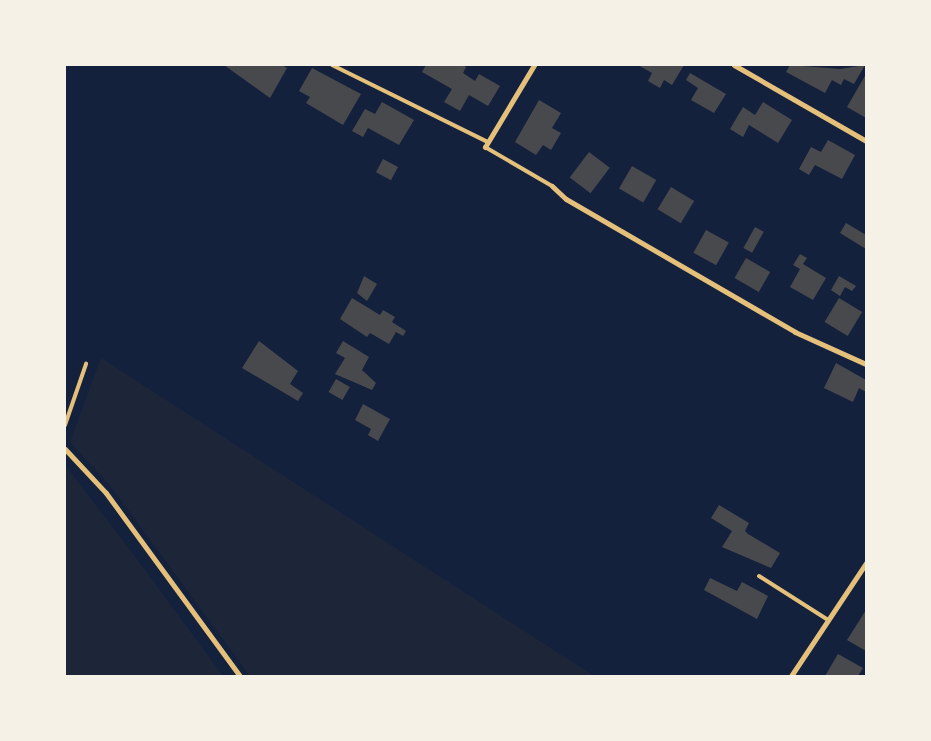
<!DOCTYPE html>
<html>
<head>
<meta charset="utf-8">
<style>
	body { margin:0 }
	#map { position:relative; width:931px; height:741px; overflow:hidden; background:#14213d; font-family:Raleway,sans-serif }
	div>[style] { position:absolute }
	[style*='--x'] { left:calc(var(--x)*1px); top:calc(var(--y)*1px); width:calc(var(--w)*1px); rotate:calc(var(--a)*1deg) }
	.green>* { inset:0; background:#1d2539 }
	.building>* { inset:0; background:#48494c; transform-origin:0 0 }
	.service>* { height:4px; margin:-2px; padding:0 2px; transform-origin:2px; border-radius:2px; background:#e5c07b }
	.minor>* { height:5px; margin:-2.5px; padding:0 2.5px; transform-origin:2.5px; border-radius:2.5px; background:#e5c07b }
	span { translate:-50% -50%; white-space:nowrap; text-align:center; line-height:1.15; -webkit-text-stroke:4px #f6f1e7; paint-order:stroke }
	.frame { position:absolute; inset:0; border:66px solid #f6f1e7; pointer-events:none }
</style>
</head>
<body>
<div id="map">
	<div class="green">
		<i style="clip-path:polygon(101px 358px,594px 676px,250px 676px,112px 488px,70px 442px)"></i>
		<i style="clip-path:polygon(65px 465px,134px 555px,223px 676px,65px 676px)"></i>
	</div>
	<div class="building">
		<i style="clip-path:polygon(224px 65px,282px 65px,287px 68px,270px 98px)"></i>
		<i style="clip-path:polygon(426px 65px,463px 65px,466px 67px,463px 73px,475px 81px,479px 74px,500px 86px,488px 106px,469px 95px,460px 111px,444px 102px,452px 89px,422px 72px)"></i>
		<i style="clip-path:polygon(638px 65px,684px 65px,672px 85px,664px 80px,660px 88px,648px 81px,652px 73px)"></i>
		<i style="clip-path:polygon(790px 65px,840px 69px,865px 65px,854px 84px,844px 79px,841px 85px,832px 80px,825px 93px,786px 72px)"></i>
		<i style="clip-path:polygon(312px 68px,361px 94px,343px 125px,306px 103px,310px 97px,299px 91px)"></i>
		<i style="clip-path:polygon(690px 73px,726px 94px,714px 113px,691px 100px,698px 88px,686px 80px)"></i>
		<i style="clip-path:polygon(866px 74px,866px 118px,847px 107px)"></i>
		<i style="clip-path:polygon(539px 100px,561px 113px,552px 128px,561px 133px,551px 150px,543px 145px,536px 155px,515px 142px)"></i>
		<i style="clip-path:polygon(382px 102px,414px 120px,399px 145px,368px 128px,363px 137px,352px 131px,365px 109px,375px 114px)"></i>
		<i style="clip-path:polygon(763px 102px,792px 120px,778px 143px,749px 125px,743px 137px,730px 129px,743px 107px,755px 115px)"></i>
		<i style="clip-path:polygon(828px 140px,855px 155px,842px 179px,815px 165px,809px 175px,799px 169px,811px 147px,821px 152px)"></i>
		<i style="left:589px;top:152px;width:26px;height:32px;rotate:37deg"></i>
		<i style="left:383px;top:159px;width:17px;height:15px;rotate:28deg"></i>
		<i style="left:632px;top:166px;width:28px;height:26px;rotate:30deg"></i>
		<i style="left:671px;top:187px;width:27px;height:26px;rotate:31deg"></i>
		<i style="clip-path:polygon(846px 223px,866px 235px,866px 249px,840px 233px)"></i>
		<i style="left:755px;top:227px;width:10px;height:24px;rotate:29deg"></i>
		<i style="left:706px;top:230px;width:26px;height:26px;rotate:29deg"></i>
		<i style="clip-path:polygon(800px 254px,807px 258px,803px 264px,826px 278px,813px 300px,790px 287px,800px 269px,793px 265px)"></i>
		<i style="left:746px;top:258px;width:28px;height:23px;rotate:30deg"></i>
		<i style="clip-path:polygon(364px 276px,377px 284px,367px 301px,357px 293px)"></i>
		<i style="clip-path:polygon(839px 276px,856px 286px,852px 291px,845px 287px,840px 296px,831px 290px)"></i>
		<i style="clip-path:polygon(352px 298px,380px 315px,383px 310px,395px 317px,392px 322px,406px 331px,403px 336px,396px 332px,389px 344px,370px 333px,367px 337px,340px 319px)"></i>
		<i style="left:839px;top:298px;width:27px;height:28px;rotate:31deg"></i>
		<i style="clip-path:polygon(259px 341px,298px 371px,290px 384px,303px 393px,298px 401px,242px 368px)"></i>
		<i style="clip-path:polygon(343px 341px,369px 357px,362px 370px,376px 383px,372px 390px,335px 374px,345px 358px,336px 353px)"></i>
		<i style="clip-path:polygon(836px 363px,866px 380px,866px 392px,859px 388px,853px 402px,824px 388px)"></i>
		<i style="left:336px;top:379px;width:16px;height:15px;rotate:30deg"></i>
		<i style="clip-path:polygon(363px 404px,390px 419px,378px 441px,368px 435px,371px 429px,355px 420px)"></i>
		<i style="clip-path:polygon(719px 505px,749px 523px,745px 531px,748px 534px,780px 553px,771px 568px,722px 547px,732px 531px,711px 518px)"></i>
		<i style="clip-path:polygon(710px 578px,737px 591px,742px 582px,768px 596px,757px 619px,704px 590px)"></i>
		<i style="clip-path:polygon(866px 610px,866px 651px,847px 640px)"></i>
		<i style="clip-path:polygon(838px 654px,863px 668px,858px 676px,825px 676px)"></i>
	</div>
	<div class="service">
		<i style="--x:332;--y:65;--w:174;--a:26.3"></i>
		<i style="--x:485;--y:147;--w:78;--a:30.2"></i>
		<i style="--x:65;--y:425;--w:65;--a:-71"></i>
		<i style="--x:759;--y:576;--w:82;--a:32.5"></i>
	</div>
	<div class="minor">
		<i style="--x:734;--y:65;--w:152;--a:29.9"></i>
		<i style="--x:485;--y:147;--w:96;--a:-59.1"></i>
		<i style="--x:552;--y:186;--w:19;--a:43"></i>
		<i style="--x:566;--y:199;--w:265;--a:30.1"></i>
		<i style="--x:795;--y:332;--w:78;--a:24.3"></i>
		<i style="--x:65;--y:449;--w:60;--a:47"></i>
		<i style="--x:106;--y:493;--w:227;--a:53.8"></i>
		<i style="--x:791;--y:676;--w:136;--a:-56.4"></i>
	</div>
	<div class="frame"></div>
</div>
</body>
</html>
